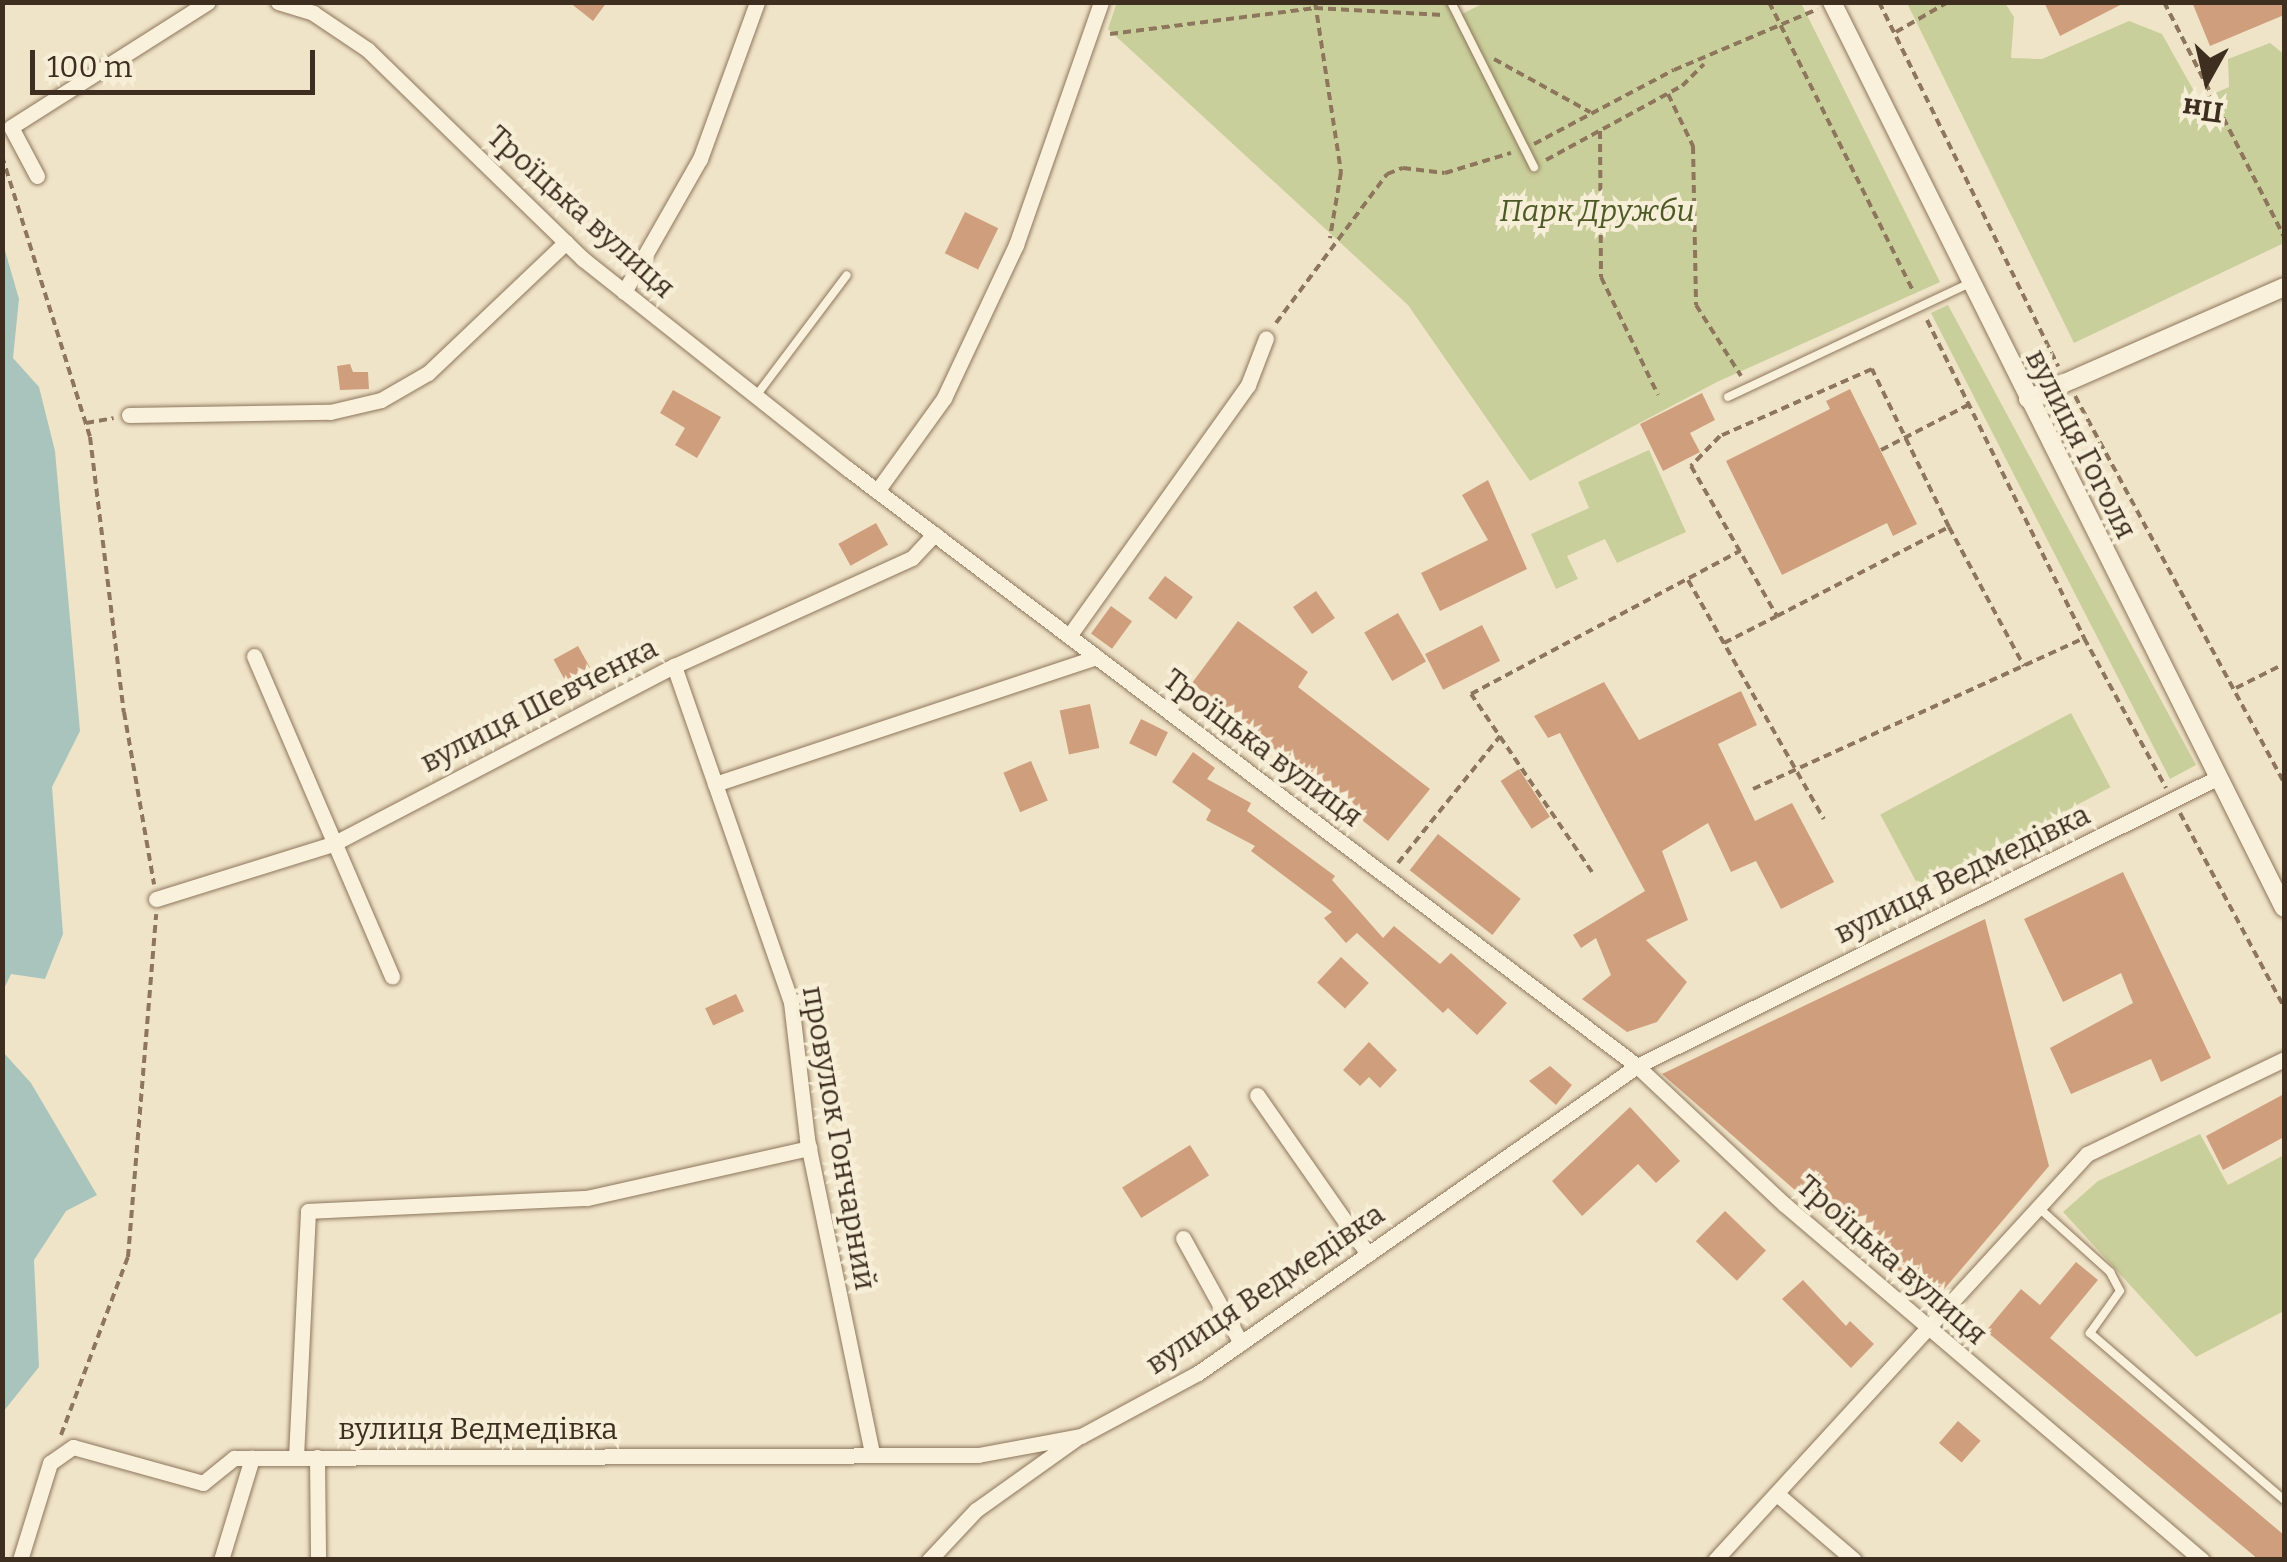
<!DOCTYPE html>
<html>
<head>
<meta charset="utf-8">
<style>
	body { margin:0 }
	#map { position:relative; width:2287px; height:1562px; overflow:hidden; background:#f0e4c8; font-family:Bitter,serif }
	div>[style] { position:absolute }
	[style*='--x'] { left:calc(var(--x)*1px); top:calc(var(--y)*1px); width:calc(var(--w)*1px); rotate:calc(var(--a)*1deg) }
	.green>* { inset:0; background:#c9cf9b; transform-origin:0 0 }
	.water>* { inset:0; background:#a9c4bc }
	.building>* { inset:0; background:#cf9f7d; transform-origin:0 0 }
	.path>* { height:4px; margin-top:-2px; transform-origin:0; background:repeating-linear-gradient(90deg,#8d765c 0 8px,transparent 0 13px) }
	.roads { filter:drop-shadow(0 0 2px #8d765c) drop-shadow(0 0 2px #8d765c) }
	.service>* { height:8px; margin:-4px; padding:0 4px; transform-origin:4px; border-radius:4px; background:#faf1dc }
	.minor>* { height:15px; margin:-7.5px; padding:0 7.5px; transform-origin:7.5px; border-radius:7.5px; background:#faf1dc }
	.tertiary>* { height:18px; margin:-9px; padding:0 9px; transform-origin:9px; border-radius:9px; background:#faf1dc }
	span { translate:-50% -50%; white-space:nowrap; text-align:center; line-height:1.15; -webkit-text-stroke:8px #f7eed8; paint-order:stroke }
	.park-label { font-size:30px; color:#4d5a26; font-style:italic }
	.street-label { font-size:30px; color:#3d2e20 }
	.frame { position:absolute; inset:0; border:5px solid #3d2e20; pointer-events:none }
	.north { position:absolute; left:2157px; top:30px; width:100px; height:100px; -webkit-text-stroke:8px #f7eed8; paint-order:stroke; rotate:188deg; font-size:28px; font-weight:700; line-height:40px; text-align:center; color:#3d2e20 }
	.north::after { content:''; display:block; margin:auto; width:35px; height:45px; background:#3d2e20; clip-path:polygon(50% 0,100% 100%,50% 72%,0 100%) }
	.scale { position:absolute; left:30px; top:50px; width:285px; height:45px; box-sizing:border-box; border:5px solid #3d2e20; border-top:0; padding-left:12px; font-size:30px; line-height:35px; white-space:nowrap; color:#3d2e20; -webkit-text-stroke:8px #f7eed8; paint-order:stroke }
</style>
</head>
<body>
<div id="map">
	<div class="green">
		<i style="clip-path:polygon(1117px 2px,1450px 2px,1458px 16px,1486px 2px,1801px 3px,1940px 282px,1717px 382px,1530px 481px,1408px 305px,1108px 29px)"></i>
		<i style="clip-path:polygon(1907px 3px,2005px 3px,2014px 17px,2011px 58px,2042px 59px,2129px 21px,2162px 34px,2199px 100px,2229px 87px,2228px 59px,2270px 43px,2284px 54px,2284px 243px,2074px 343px)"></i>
		<i style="clip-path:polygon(1948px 305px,2196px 765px,2170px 779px,1931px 313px)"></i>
		<i style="clip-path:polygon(1649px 450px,1686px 532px,1617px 563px,1605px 539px,1567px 556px,1578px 579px,1556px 589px,1531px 534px,1589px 508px,1578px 482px)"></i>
		<i style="left:2071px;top:713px;width:84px;height:216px;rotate:62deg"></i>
		<i style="clip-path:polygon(2200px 1134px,2228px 1185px,2284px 1155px,2284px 1311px,2196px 1357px,2063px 1212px,2098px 1181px)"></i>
	</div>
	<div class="water">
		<i style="clip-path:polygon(2px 240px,19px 299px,13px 358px,39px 387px,55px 451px,80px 731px,52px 787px,63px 934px,45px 979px,11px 974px,3px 991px)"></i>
		<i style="clip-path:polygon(3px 1052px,31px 1083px,97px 1195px,66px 1211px,34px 1260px,39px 1367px,3px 1412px)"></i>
	</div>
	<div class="building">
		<i style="clip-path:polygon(569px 2px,607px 2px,593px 21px)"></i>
		<i style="clip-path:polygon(2044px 2px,2126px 2px,2060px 36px)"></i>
		<i style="clip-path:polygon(2192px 2px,2284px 2px,2284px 15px,2210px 46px)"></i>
		<i style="left:965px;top:212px;width:37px;height:46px;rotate:26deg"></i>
		<i style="clip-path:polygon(350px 364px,353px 372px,368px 372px,369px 389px,340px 390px,337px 366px)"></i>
		<i style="clip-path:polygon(1850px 389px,1917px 524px,1893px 536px,1887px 523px,1782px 575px,1726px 461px,1830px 409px,1826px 401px)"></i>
		<i style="clip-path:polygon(673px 390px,721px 417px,697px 458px,675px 445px,685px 428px,660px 413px)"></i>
		<i style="clip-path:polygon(1702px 393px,1715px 420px,1690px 433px,1700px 452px,1663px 471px,1640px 424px)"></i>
		<i style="clip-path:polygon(1488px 480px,1527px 569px,1440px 611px,1421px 573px,1488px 540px,1462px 495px)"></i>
		<i style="left:876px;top:523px;width:25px;height:43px;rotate:61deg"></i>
		<i style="left:1165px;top:576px;width:35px;height:28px;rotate:37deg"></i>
		<i style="left:1316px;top:591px;width:33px;height:28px;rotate:55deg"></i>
		<i style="left:1111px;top:606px;width:26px;height:34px;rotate:36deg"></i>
		<i style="left:1398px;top:613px;width:56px;height:39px;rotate:60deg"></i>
		<i style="clip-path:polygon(1238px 621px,1308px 672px,1298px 687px,1430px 789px,1388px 841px,1192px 683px)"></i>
		<i style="left:1482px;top:625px;width:40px;height:64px;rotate:63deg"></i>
		<i style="left:578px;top:646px;width:29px;height:28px;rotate:61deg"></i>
		<i style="clip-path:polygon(1604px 682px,1639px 740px,1741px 691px,1757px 725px,1718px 744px,1755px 821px,1792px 803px,1834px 882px,1781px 909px,1756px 861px,1731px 872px,1708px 823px,1662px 851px,1688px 920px,1646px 940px,1687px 982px,1657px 1022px,1627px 1032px,1582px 999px,1611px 975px,1596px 938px,1581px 948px,1573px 935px,1645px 891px,1560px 733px,1548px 738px,1534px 716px)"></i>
		<i style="left:1090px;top:704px;width:45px;height:31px;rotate:78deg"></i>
		<i style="left:1141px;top:719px;width:30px;height:27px;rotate:26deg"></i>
		<i style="clip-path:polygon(1193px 752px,1215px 768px,1207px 779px,1251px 803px,1247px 811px,1335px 876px,1332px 880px,1383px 938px,1394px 926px,1440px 964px,1451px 953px,1507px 1003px,1477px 1035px,1448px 1008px,1443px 1013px,1357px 933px,1346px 943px,1324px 918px,1332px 912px,1251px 851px,1255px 846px,1206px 820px,1211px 810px,1172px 782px)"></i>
		<i style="left:1031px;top:761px;width:43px;height:30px;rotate:67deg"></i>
		<i style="left:1519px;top:769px;width:57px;height:22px;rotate:57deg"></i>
		<i style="left:1438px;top:834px;width:105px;height:46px;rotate:38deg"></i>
		<i style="clip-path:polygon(2123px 872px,2211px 1058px,2161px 1082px,2151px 1059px,2071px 1094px,2050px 1048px,2133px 1003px,2121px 973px,2063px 1002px,2024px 919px)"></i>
		<i style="clip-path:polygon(1985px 919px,2049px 1166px,1929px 1307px,1662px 1074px)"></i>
		<i style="left:1341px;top:957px;width:38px;height:35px;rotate:43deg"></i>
		<i style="left:736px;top:994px;width:19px;height:34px;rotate:65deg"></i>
		<i style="clip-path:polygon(1369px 1042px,1397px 1070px,1380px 1088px,1369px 1077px,1360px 1086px,1343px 1070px)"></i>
		<i style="clip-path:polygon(1550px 1066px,1572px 1085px,1556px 1105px,1529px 1081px)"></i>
		<i style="clip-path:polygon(2284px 1094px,2284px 1137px,2223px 1170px,2206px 1136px)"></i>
		<i style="clip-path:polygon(1630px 1107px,1680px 1161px,1656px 1183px,1638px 1164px,1582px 1216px,1552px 1181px)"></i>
		<i style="left:1190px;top:1145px;width:36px;height:80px;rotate:58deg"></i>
		<i style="left:1725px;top:1211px;width:57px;height:42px;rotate:44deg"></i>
		<i style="clip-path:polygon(2076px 1262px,2098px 1280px,2050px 1338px,2284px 1535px,2284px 1560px,2259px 1560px,1986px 1331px,2021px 1289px,2040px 1305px)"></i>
		<i style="clip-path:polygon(1803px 1280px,1846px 1326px,1850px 1321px,1874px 1344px,1851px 1368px,1782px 1299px)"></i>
		<i style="left:1958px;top:1421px;width:30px;height:29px;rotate:41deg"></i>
	</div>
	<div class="path">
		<i style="--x:1315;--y:2;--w:172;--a:81.3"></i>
		<i style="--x:1341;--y:172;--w:67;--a:99.5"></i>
		<i style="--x:1769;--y:2;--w:325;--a:63.5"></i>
		<i style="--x:1879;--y:2;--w:406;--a:63.8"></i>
		<i style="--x:2164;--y:2;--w:264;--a:62.9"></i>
		<i style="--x:1896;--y:32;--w:60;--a:-30"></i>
		<i style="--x:1110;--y:34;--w:207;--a:-7.2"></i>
		<i style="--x:1315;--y:8;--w:128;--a:3.1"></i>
		<i style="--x:1494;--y:59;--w:110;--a:28.9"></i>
		<i style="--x:1668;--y:94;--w:58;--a:64.3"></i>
		<i style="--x:1693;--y:146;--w:159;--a:88.9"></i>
		<i style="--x:1696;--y:305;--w:84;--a:57.6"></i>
		<i style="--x:1600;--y:131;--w:146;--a:89.6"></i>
		<i style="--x:1601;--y:277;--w:131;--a:64.2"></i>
		<i style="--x:1534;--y:144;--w:158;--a:-27.9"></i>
		<i style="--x:1674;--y:70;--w:156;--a:-23"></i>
		<i style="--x:2;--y:156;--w:294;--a:72.6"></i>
		<i style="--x:90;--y:437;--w:277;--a:83"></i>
		<i style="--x:124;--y:712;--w:175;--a:80.1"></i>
		<i style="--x:1546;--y:160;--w:155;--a:-28.6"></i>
		<i style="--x:1682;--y:86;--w:31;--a:-45"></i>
		<i style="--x:1927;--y:320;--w:355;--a:63.7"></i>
		<i style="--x:2084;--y:638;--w:171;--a:61.3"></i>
		<i style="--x:1276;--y:323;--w:186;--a:-53.3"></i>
		<i style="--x:1387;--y:174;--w:17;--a:-21"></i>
		<i style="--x:1403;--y:168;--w:42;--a:6.8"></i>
		<i style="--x:1445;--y:173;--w:69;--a:-16.9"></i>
		<i style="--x:2075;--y:396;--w:439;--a:61.6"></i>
		<i style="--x:86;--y:423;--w:28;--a:-10"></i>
		<i style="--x:1881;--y:450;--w:98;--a:-27.3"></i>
		<i style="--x:1949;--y:527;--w:158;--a:61.7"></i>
		<i style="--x:1688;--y:580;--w:275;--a:60.4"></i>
		<i style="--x:1724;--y:643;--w:59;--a:-27"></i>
		<i style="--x:1777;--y:616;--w:194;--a:-27.4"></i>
		<i style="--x:1949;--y:527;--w:176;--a:-116"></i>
		<i style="--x:1872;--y:369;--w:166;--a:156.2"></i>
		<i style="--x:1720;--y:436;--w:42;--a:134"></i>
		<i style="--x:1691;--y:466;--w:173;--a:60.2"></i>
		<i style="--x:2236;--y:688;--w:54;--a:-26.6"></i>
		<i style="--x:1753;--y:789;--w:364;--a:-24.5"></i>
		<i style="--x:2180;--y:813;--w:220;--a:61.8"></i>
		<i style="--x:1398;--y:863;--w:163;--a:-51.2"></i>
		<i style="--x:1592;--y:872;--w:215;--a:-124.2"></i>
		<i style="--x:1471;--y:694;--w:305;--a:-28"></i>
		<i style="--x:61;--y:1435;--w:190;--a:-69.4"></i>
		<i style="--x:128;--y:1257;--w:344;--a:-85.3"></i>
	</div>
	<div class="roads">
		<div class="service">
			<i style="--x:1451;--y:2;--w:185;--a:63.3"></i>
			<i style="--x:756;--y:396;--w:151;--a:-53.1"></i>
			<i style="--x:1728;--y:397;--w:268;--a:-25.2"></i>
			<i style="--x:2039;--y:1208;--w:96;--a:42"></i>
			<i style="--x:2110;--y:1272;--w:21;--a:62"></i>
			<i style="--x:2120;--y:1291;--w:52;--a:125.5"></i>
			<i style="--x:2090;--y:1333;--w:256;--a:40.7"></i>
		</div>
		<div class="minor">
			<i style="--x:278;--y:2;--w:37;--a:17"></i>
			<i style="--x:313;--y:13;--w:66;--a:33.9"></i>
			<i style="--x:368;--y:50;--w:300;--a:44.2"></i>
			<i style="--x:583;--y:259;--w:338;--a:38.4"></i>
			<i style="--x:848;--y:469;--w:989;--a:37.11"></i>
			<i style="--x:1637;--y:1066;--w:202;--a:43.2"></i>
			<i style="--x:1784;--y:1204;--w:549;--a:40.42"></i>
			<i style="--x:37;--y:176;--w:55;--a:-118"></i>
			<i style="--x:11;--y:127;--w:233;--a:-32.4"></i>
			<i style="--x:624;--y:292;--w:153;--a:-60.3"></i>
			<i style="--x:700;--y:159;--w:167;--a:-70"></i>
			<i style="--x:129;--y:415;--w:201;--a:-0.9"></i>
			<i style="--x:330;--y:412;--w:52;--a:-13.2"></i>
			<i style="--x:381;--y:400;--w:54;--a:-29.9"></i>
			<i style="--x:428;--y:373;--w:190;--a:-43.5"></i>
			<i style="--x:877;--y:491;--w:115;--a:-54.2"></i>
			<i style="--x:944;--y:398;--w:169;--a:-64.8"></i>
			<i style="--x:1016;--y:245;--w:257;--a:-70.7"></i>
			<i style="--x:1069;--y:636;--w:308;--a:-54.5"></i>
			<i style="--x:1248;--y:385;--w:50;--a:-69"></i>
			<i style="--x:254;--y:656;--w:349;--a:66.7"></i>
			<i style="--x:674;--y:666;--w:356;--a:70.8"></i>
			<i style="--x:791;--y:1002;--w:138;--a:83.3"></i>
			<i style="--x:807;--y:1139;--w:322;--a:78.3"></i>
			<i style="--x:715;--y:784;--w:402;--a:-18.4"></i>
			<i style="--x:156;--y:899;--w:185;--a:-17.3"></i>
			<i style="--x:333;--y:844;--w:385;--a:-27.6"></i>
			<i style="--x:674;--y:666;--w:261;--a:-24.4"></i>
			<i style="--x:912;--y:558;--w:33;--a:-47"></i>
			<i style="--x:1257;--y:1095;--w:194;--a:55.1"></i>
			<i style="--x:1183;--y:1238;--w:120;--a:61.1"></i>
			<i style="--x:296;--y:1457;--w:246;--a:-87.2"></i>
			<i style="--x:308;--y:1211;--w:279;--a:-2.7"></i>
			<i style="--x:587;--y:1198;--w:228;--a:-12.7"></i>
			<i style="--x:317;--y:1457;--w:103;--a:89.4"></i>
			<i style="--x:1777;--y:1494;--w:101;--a:40.6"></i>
			<i style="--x:20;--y:1560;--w:102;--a:-72.8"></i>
			<i style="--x:50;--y:1463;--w:28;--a:-35"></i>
			<i style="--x:73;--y:1447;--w:135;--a:15.5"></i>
			<i style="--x:203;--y:1483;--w:40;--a:-39"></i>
			<i style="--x:234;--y:1458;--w:744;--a:-0.23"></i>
			<i style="--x:978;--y:1455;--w:105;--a:-10.5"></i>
			<i style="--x:1081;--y:1436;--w:133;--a:-28.3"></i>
			<i style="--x:1198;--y:1373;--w:536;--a:-34.97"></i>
			<i style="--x:1637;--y:1066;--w:650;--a:-26.41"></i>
			<i style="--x:221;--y:1560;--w:107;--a:-73.1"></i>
			<i style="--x:929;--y:1560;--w:69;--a:-46.8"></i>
			<i style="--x:976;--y:1510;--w:124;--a:-35.5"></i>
			<i style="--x:1715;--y:1560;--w:551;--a:-47.5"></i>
			<i style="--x:2087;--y:1154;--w:219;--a:-25.7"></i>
		</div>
		<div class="tertiary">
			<i style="--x:1832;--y:2;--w:1012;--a:63.49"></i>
			<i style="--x:2028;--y:399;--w:279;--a:-23.6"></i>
		</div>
	</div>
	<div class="park-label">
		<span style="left:1597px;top:211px">Парк Дружби</span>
	</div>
	<div class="street-label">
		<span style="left:581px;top:212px;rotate:42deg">Троїцька вулиця</span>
		<span style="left:2081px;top:444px;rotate:63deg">вулиця Гоголя</span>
		<span style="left:539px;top:705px;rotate:-27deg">вулиця Шевченка</span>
		<span style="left:1263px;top:748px;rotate:37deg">Троїцька вулиця</span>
		<span style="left:1962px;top:874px;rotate:-26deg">вулиця Ведмедівка</span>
		<span style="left:839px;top:1138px;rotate:80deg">провулок Гончарний</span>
		<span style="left:1892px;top:1260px;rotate:41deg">Троїцька вулиця</span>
		<span style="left:1265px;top:1289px;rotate:-34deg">вулиця Ведмедівка</span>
		<span style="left:478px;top:1429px">вулиця Ведмедівка</span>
	</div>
	<div class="frame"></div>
	<div class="north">Пн</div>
	<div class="scale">100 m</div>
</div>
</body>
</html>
